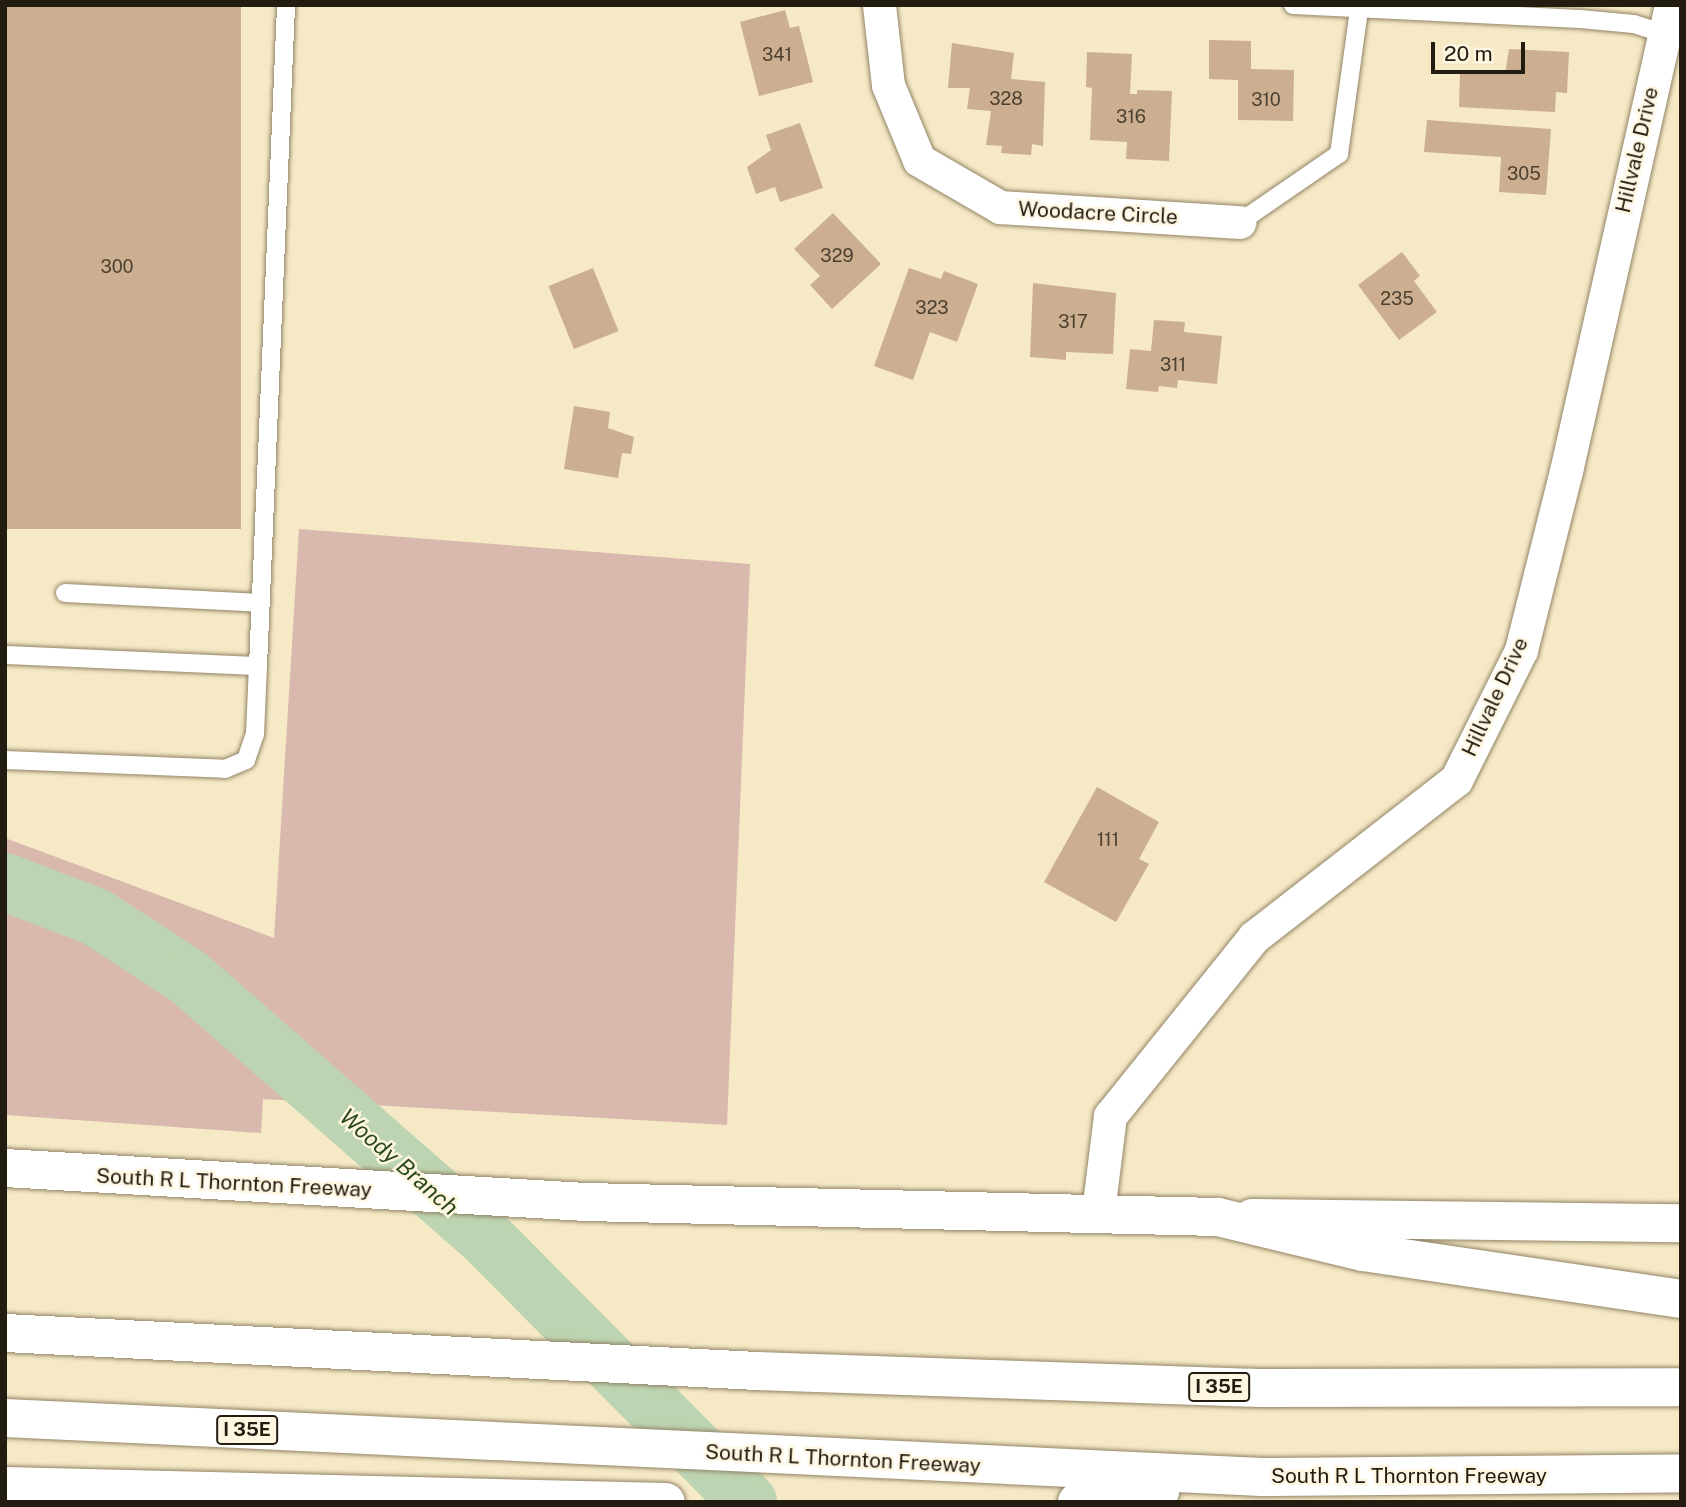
<!DOCTYPE html>
<html>
<head>
<meta charset="utf-8">
<style>
	body { margin:0 }
	#map { position:relative; width:1686px; height:1507px; overflow:hidden; background:#f6e9c6; font-family:"Public Sans",sans-serif }
	div>[style] { position:absolute }
	[style*='--x'] { left:calc(var(--x)*1px); top:calc(var(--y)*1px); width:calc(var(--w)*1px); rotate:calc(var(--a)*1deg) }
	.green>* { inset:0; background:#d9b9ad }
	.river>* { height:58px; margin:-29px; padding:0 29px; transform-origin:29px; border-radius:29px; background:#bdd4b2 }
	.building>* { inset:0; background:#ccae91; transform-origin:0 0 }
	.roads { filter:drop-shadow(0 0 2px #918465) drop-shadow(0 0 2px #918465) }
	.lane>* { height:18px; margin:-9px; padding:0 9px; transform-origin:9px; border-radius:9px; background:#fff }
	.street>* { height:33px; margin:-16.5px; padding:0 16.5px; transform-origin:16.5px; border-radius:16.5px; background:#fff }
	.secondary>* { height:38px; margin:-19px; padding:0 19px; transform-origin:19px; border-radius:19px; background:#fff }
	.primary>* { height:38px; margin:-19px; padding:0 19px; transform-origin:19px; border-radius:19px; background:#fff }
	.highway>* { height:38px; margin:-19px; padding:0 19px; transform-origin:19px; border-radius:19px; background:#fff }
	span { translate:-50% -50%; white-space:nowrap; text-align:center; line-height:1.15; -webkit-text-stroke:5px #fff6e2; paint-order:stroke }
	.number-label { font-size:18px; color:#4c4130 }
	.number-label span { -webkit-text-stroke-width:0 }
	.shield-label span { padding:2px 5px; background:#fff6e2; border:2px solid; border-radius:5px; -webkit-text-stroke-width:0 }
	.shield-label { font-size:19px; color:#221d10; font-weight:700 }
	.street-label { font-size:21px; color:#221d10 }
	.water-label { font-size:23px; color:#2c4a1a; font-style:italic }
	.frame { position:absolute; inset:0; border:7px solid #221d10; pointer-events:none }
	.scale { position:absolute; left:1431px; top:42px; width:94px; height:32px; box-sizing:border-box; border:4px solid #221d10; border-top:0; padding-left:9px; font-size:21px; line-height:24px; white-space:nowrap; color:#221d10; -webkit-text-stroke:5px #fff6e2; paint-order:stroke }
</style>
</head>
<body>
<div id="map">
	<div class="green">
		<i style="clip-path:polygon(299px 529px,750px 564px,727px 1125px,263px 1099px,261px 1133px,5px 1115px,5px 838px,274px 938px)"></i>
	</div>
	<div class="river">
		<i style="--x:5;--y:882;--w:97;--a:21"></i>
		<i style="--x:96;--y:917;--w:108;--a:33"></i>
		<i style="--x:187;--y:976;--w:395;--a:41.2"></i>
		<i style="--x:484;--y:1236;--w:375;--a:45.2"></i>
	</div>
	<div class="building">
		<i style="left:5px;top:5px;width:236px;height:524px"></i>
		<i style="clip-path:polygon(785px 10px,790px 28px,799px 26px,813px 82px,759px 96px,740px 22px)"></i>
		<i style="clip-path:polygon(1209px 40px,1251px 41px,1251px 69px,1294px 70px,1293px 121px,1238px 120px,1238px 80px,1209px 79px)"></i>
		<i style="clip-path:polygon(952px 43px,1014px 53px,1011px 79px,1045px 82px,1043px 146px,1032px 144px,1031px 155px,1001px 153px,1002px 146px,986px 145px,991px 111px,967px 109px,970px 88px,948px 88px)"></i>
		<i style="clip-path:polygon(1509px 49px,1569px 52px,1567px 93px,1556px 92px,1555px 112px,1459px 107px,1460px 71px,1505px 74px)"></i>
		<i style="clip-path:polygon(1087px 52px,1132px 54px,1130px 94px,1137px 94px,1137px 90px,1172px 91px,1169px 161px,1126px 159px,1127px 142px,1090px 140px,1092px 88px,1086px 87px)"></i>
		<i style="clip-path:polygon(1427px 120px,1551px 129px,1546px 195px,1499px 192px,1501px 157px,1424px 152px)"></i>
		<i style="clip-path:polygon(800px 123px,823px 188px,780px 202px,775px 187px,756px 194px,747px 167px,771px 150px,766px 135px)"></i>
		<i style="clip-path:polygon(833px 213px,881px 264px,832px 309px,810px 285px,820px 276px,794px 249px)"></i>
		<i style="clip-path:polygon(1402px 252px,1420px 276px,1414px 281px,1437px 312px,1399px 340px,1358px 285px)"></i>
		<i style="left:593px;top:268px;width:68px;height:48px;rotate:68deg"></i>
		<i style="clip-path:polygon(909px 268px,941px 279px,944px 271px,978px 284px,957px 342px,930px 332px,913px 380px,874px 366px)"></i>
		<i style="clip-path:polygon(1033px 283px,1116px 293px,1113px 354px,1066px 352px,1066px 360px,1030px 357px)"></i>
		<i style="clip-path:polygon(1154px 320px,1185px 322px,1184px 332px,1222px 336px,1217px 384px,1178px 380px,1177px 388px,1159px 386px,1158px 392px,1126px 389px,1130px 349px,1151px 351px)"></i>
		<i style="clip-path:polygon(574px 406px,610px 412px,608px 428px,634px 437px,631px 454px,622px 453px,618px 478px,564px 469px)"></i>
		<i style="clip-path:polygon(1097px 787px,1159px 822px,1139px 859px,1149px 864px,1116px 922px,1044px 882px)"></i>
	</div>
	<div class="roads">
		<div class="lane">
			<i style="--x:1293;--y:5;--w:287;--a:2.8"></i>
			<i style="--x:1580;--y:19;--w:54;--a:5.3"></i>
			<i style="--x:1634;--y:24;--w:32;--a:18"></i>
			<i style="--x:1240;--y:222;--w:120;--a:-34.5"></i>
			<i style="--x:1339;--y:154;--w:145;--a:-82.1"></i>
			<i style="--x:65;--y:593;--w:196;--a:2.9"></i>
			<i style="--x:5;--y:655;--w:253;--a:2.5"></i>
			<i style="--x:258;--y:666;--w:662;--a:-87.57"></i>
			<i style="--x:5;--y:760;--w:220;--a:2.3"></i>
			<i style="--x:225;--y:769;--w:23;--a:-23"></i>
			<i style="--x:246;--y:760;--w:28;--a:-71"></i>
			<i style="--x:255;--y:734;--w:68;--a:-87.5"></i>
		</div>
		<div class="street">
			<i style="--x:879;--y:5;--w:81;--a:83.6"></i>
			<i style="--x:888;--y:85;--w:81;--a:67.5"></i>
			<i style="--x:919;--y:160;--w:94;--a:30.1"></i>
			<i style="--x:1000;--y:207;--w:240;--a:3.6"></i>
			<i style="--x:1098;--y:1212;--w:97;--a:-82.9"></i>
			<i style="--x:1110;--y:1116;--w:230;--a:-51.2"></i>
			<i style="--x:1254;--y:937;--w:256;--a:-37.9"></i>
			<i style="--x:1456;--y:780;--w:145;--a:-63.4"></i>
			<i style="--x:1521;--y:650;--w:185;--a:-75.9"></i>
			<i style="--x:1566;--y:471;--w:478;--a:-77.3"></i>
		</div>
		<div class="secondary">
			<i style="--x:1252;--y:1218;--w:429;--a:0.7"></i>
		</div>
		<div class="primary">
			<i style="--x:5;--y:1168;--w:582;--a:3.35"></i>
			<i style="--x:586;--y:1202;--w:632;--a:1.36"></i>
		</div>
		<div class="highway">
			<i style="--x:1218;--y:1217;--w:149;--a:13.6"></i>
			<i style="--x:1363;--y:1252;--w:321;--a:8.4"></i>
			<i style="--x:5;--y:1333;--w:753;--a:2.89"></i>
			<i style="--x:757;--y:1371;--w:503;--a:1.94"></i>
			<i style="--x:1260;--y:1388;--w:421;--a:-0.1"></i>
			<i style="--x:5;--y:1418;--w:1258;--a:2.69"></i>
			<i style="--x:1262;--y:1477;--w:419;--a:-0.5"></i>
			<i style="--x:5;--y:1486;--w:661;--a:1.39"></i>
			<i style="--x:1077;--y:1502;--w:84;--a:-7.5"></i>
		</div>
	</div>
	<div class="number-label">
		<span style="left:777px;top:55px">341</span>
		<span style="left:1006px;top:99px">328</span>
		<span style="left:1266px;top:100px">310</span>
		<span style="left:1131px;top:117px">316</span>
		<span style="left:1524px;top:174px">305</span>
		<span style="left:837px;top:256px">329</span>
		<span style="left:117px;top:267px">300</span>
		<span style="left:1397px;top:299px">235</span>
		<span style="left:932px;top:308px">323</span>
		<span style="left:1073px;top:322px">317</span>
		<span style="left:1173px;top:365px">311</span>
		<span style="left:1108px;top:840px">111</span>
	</div>
	<div class="shield-label">
		<span style="left:1219px;top:1387px">I 35E</span>
		<span style="left:247px;top:1430px">I 35E</span>
	</div>
	<div class="street-label">
		<span style="left:1637px;top:150px;rotate:-77deg">Hillvale Drive</span>
		<span style="left:1098px;top:213px;rotate:3deg">Woodacre Circle</span>
		<span style="left:1495px;top:697px;rotate:-65deg">Hillvale Drive</span>
		<span style="left:234px;top:1183px;rotate:3deg">South R L Thornton Freeway</span>
		<span style="left:843px;top:1459px;rotate:3deg">South R L Thornton Freeway</span>
		<span style="left:1409px;top:1476px">South R L Thornton Freeway</span>
	</div>
	<div class="water-label">
		<span style="left:399px;top:1162px;rotate:41deg">Woody Branch</span>
	</div>
	<div class="frame"></div>
	<div class="scale">20 m</div>
</div>
</body>
</html>
